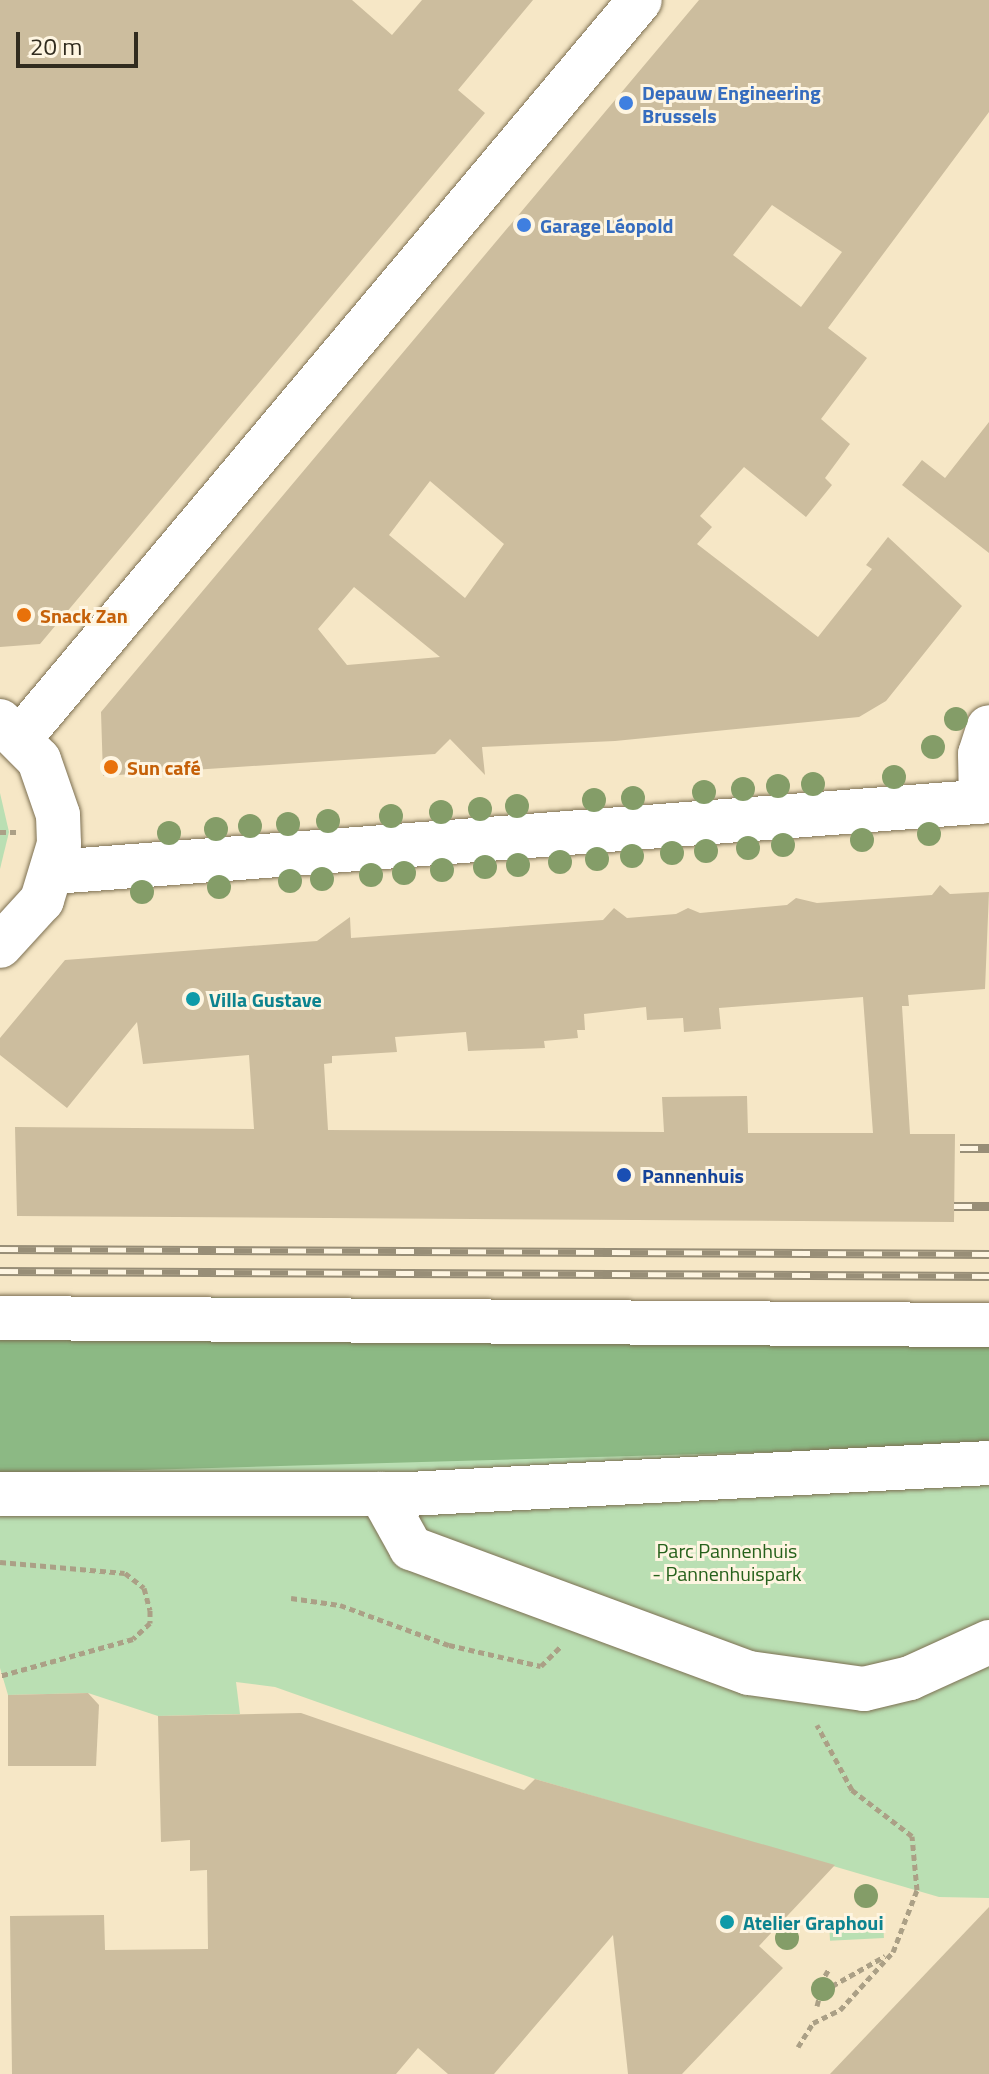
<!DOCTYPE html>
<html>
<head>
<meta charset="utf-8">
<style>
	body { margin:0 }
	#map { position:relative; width:989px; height:2074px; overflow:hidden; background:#f6e7c6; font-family:"Titillium Web",sans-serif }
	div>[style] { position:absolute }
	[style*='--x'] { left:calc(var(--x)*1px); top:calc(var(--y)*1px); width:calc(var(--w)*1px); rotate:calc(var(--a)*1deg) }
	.green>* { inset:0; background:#badfb3; transform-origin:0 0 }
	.forest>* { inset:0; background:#8cb984 }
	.building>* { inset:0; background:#ccbd9e }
	.path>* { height:5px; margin-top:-2.5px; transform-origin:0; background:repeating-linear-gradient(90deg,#aba086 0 6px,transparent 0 10px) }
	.roads { filter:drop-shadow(0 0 2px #7d7052) drop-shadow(0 0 2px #7d7052) }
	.minor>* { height:44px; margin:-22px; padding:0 22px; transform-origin:22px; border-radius:22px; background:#fff }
	.rail>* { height:9px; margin-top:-4.5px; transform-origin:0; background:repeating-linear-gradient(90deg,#fef5e1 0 18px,#988e77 0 36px); box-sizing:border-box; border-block:2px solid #988e77 }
	.trees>* { width:24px; height:24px; margin:-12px; border-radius:50%; background:#849d68 }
	.dots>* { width:22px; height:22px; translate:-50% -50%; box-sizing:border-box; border:4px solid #fef5e1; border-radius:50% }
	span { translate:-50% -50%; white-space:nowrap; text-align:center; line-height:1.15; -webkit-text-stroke:6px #fef5e1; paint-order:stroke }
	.shop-label { font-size:20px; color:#366cbe; font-weight:700 }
	.left { translate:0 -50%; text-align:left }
	.food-label { font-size:20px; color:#c56008; font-weight:700 }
	.culture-label { font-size:20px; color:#0d838f; font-weight:700 }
	.transit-label { font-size:20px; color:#164399; font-weight:700 }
	.park-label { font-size:20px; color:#26611b }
	.scale { position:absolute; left:16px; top:32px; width:122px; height:36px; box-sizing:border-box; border:4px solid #312c1f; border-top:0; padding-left:10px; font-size:24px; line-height:28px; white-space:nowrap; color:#312c1f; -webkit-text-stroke:6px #fef5e1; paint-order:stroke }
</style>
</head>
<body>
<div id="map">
	<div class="green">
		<i style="clip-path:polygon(0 793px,9px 832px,0 869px)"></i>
		<i style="clip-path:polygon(199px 1297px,989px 1305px,989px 1898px,939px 1897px,535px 1779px,275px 1687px,236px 1682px,240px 1714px,158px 1716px,88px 1693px,8px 1695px,0 1668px,0 1309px)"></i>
		<i style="left:883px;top:1920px;width:18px;height:54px;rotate:87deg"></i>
	</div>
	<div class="forest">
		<i style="clip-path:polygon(989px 1332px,989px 1446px,0 1474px,0 1333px)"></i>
	</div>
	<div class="building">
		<i style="clip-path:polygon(0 0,352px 0,392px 35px,422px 0,533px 0,458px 90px,485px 113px,40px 644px,0 647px)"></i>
		<i style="clip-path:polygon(evenodd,699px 0,989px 0,989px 112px,828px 328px,867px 358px,821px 419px,850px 444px,825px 478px,832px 485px,806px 517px,744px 467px,700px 516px,712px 527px,697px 544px,818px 637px,872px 569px,866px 565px,888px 537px,962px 606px,886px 701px,859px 717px,615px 741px,482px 747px,485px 775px,450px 739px,435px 754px,103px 776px,101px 712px,699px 0,772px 205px,842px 252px,801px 307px,733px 255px,772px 205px,699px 0,430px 481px,504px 544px,465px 598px,389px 535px,430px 481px,699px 0,354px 587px,440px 657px,347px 665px,318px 629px,354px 587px)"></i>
		<i style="clip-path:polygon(989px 422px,989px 553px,902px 485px,922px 460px,945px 478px)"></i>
		<i style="clip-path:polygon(evenodd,940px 885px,950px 894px,989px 892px,985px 989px,908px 995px,909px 1006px,902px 1006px,910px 1134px,955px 1134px,954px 1222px,17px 1216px,15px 1127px,254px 1129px,249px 1055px,143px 1064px,137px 1022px,67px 1108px,0 1055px,0 1038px,65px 960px,317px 941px,350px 917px,351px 938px,603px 920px,614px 908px,627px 918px,676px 914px,688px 908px,700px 913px,787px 905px,796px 898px,817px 903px,932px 895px,940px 885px,863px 997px,873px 1133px,748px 1133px,747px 1096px,662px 1097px,664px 1132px,328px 1130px,324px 1064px,332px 1063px,332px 1056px,397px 1052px,395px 1037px,466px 1032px,468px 1051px,545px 1048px,544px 1041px,578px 1038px,577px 1030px,585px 1030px,584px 1014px,646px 1007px,647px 1020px,683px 1018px,684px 1032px,721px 1029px,719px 1008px,863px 997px)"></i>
		<i style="clip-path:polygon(88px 1693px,99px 1705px,96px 1766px,8px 1766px,8px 1695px)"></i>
		<i style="clip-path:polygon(301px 1713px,524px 1790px,535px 1779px,835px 1865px,759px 1946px,783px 1968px,682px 2074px,628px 2074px,613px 1935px,494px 2074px,448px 2074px,418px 2048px,396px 2074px,12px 2074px,10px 1916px,104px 1915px,105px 1950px,208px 1949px,207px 1870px,190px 1871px,190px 1840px,161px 1842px,158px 1716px)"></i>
		<i style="clip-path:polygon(989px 1907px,989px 2074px,830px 2074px)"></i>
	</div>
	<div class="path">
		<i style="--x:0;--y:832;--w:16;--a:0"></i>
		<i style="--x:0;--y:1562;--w:125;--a:5"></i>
		<i style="--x:125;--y:1573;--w:24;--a:38"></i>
		<i style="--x:144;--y:1588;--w:23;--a:75"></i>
		<i style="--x:150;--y:1610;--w:13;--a:90"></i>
		<i style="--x:150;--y:1623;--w:23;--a:137"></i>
		<i style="--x:133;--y:1639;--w:138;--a:164.5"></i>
		<i style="--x:291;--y:1598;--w:49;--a:8.1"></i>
		<i style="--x:340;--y:1605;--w:116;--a:20.2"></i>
		<i style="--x:449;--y:1645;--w:94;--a:12.9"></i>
		<i style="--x:541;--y:1666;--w:27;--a:-45"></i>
		<i style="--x:825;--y:1981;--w:9;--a:36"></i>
		<i style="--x:832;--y:1986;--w:12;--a:114"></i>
		<i style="--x:827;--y:1997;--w:8;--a:173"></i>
		<i style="--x:819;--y:1998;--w:6;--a:-129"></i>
		<i style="--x:815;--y:1993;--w:28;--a:-60"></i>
		<i style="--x:832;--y:1986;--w:61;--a:-29.5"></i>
		<i style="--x:817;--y:2006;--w:8;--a:-76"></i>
		<i style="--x:798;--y:2047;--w:28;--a:-58"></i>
		<i style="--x:813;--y:2023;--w:30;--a:-26"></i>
		<i style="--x:840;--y:2010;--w:79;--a:-47.6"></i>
		<i style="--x:893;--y:1952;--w:66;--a:-68.8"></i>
		<i style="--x:917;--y:1890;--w:54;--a:-95.3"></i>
		<i style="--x:912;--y:1836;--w:76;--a:-142.5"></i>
		<i style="--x:852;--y:1790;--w:74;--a:-118.3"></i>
	</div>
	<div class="roads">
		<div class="minor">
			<i style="--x:0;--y:721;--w:55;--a:45"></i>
			<i style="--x:39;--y:760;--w:58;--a:70.9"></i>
			<i style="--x:58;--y:815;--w:29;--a:88"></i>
			<i style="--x:59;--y:844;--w:59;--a:106.9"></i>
			<i style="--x:42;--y:900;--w:62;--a:132.4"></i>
			<i style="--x:21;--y:737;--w:962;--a:-49.97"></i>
			<i style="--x:981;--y:802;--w:48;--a:-91.2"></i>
			<i style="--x:980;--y:754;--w:28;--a:-72"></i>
			<i style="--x:54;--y:872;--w:938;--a:-4.34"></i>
			<i style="--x:0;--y:1318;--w:989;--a:0.41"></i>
			<i style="--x:0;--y:1494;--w:409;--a:0"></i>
			<i style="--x:409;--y:1494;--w:581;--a:-3.06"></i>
			<i style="--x:381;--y:1494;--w:62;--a:60.9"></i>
			<i style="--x:411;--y:1548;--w:360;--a:20.3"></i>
			<i style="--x:749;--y:1673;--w:116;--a:7.9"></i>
			<i style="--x:864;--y:1689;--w:47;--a:-13.4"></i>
			<i style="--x:910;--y:1678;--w:87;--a:-24.5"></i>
		</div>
	</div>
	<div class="rail">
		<i style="--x:960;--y:1148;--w:29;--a:0"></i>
		<i style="--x:954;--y:1206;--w:35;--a:0"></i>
		<i style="--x:0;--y:1249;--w:989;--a:0.29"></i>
		<i style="--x:0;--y:1271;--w:989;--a:0.29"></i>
	</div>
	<div class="trees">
		<i style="left:956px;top:719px"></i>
		<i style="left:933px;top:747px"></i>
		<i style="left:894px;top:777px"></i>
		<i style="left:813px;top:784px"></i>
		<i style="left:778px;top:786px"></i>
		<i style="left:743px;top:789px"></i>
		<i style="left:704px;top:792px"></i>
		<i style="left:633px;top:798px"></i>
		<i style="left:594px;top:800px"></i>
		<i style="left:517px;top:806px"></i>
		<i style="left:480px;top:809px"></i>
		<i style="left:441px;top:812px"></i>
		<i style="left:391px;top:816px"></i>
		<i style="left:328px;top:821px"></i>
		<i style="left:288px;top:824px"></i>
		<i style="left:250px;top:826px"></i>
		<i style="left:216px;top:829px"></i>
		<i style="left:169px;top:833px"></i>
		<i style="left:929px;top:834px"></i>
		<i style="left:862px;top:840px"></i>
		<i style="left:783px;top:845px"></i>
		<i style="left:748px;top:848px"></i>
		<i style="left:706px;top:851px"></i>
		<i style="left:672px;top:853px"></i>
		<i style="left:632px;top:856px"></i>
		<i style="left:597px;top:859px"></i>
		<i style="left:560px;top:862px"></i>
		<i style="left:518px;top:865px"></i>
		<i style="left:485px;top:867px"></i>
		<i style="left:442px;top:870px"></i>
		<i style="left:404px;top:873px"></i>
		<i style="left:371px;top:875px"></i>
		<i style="left:322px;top:879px"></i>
		<i style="left:290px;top:881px"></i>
		<i style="left:219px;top:887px"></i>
		<i style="left:142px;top:892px"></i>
		<i style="left:866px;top:1896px"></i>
		<i style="left:787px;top:1938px"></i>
		<i style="left:823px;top:1989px"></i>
	</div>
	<div class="dots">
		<i style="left:626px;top:103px;background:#3f7fe0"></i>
		<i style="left:524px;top:225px;background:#3f7fe0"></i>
		<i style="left:24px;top:615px;background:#e8710a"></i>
		<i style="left:111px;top:767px;background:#e8710a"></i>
		<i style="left:193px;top:999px;background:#0f9aa8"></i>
		<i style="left:624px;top:1175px;background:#1a4fb4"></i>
		<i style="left:727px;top:1922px;background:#0f9aa8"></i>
	</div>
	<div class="shop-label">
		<span class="left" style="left:642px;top:104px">Depauw Engineering<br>Brussels</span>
		<span class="left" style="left:540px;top:225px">Garage Léopold</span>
	</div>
	<div class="food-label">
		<span class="left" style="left:40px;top:615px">Snack Zan</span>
		<span class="left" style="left:127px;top:767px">Sun café</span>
	</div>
	<div class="culture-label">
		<span class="left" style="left:209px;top:999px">Villa Gustave</span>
		<span class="left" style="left:743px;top:1922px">Atelier Graphoui</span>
	</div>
	<div class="transit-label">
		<span class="left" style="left:642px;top:1175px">Pannenhuis</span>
	</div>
	<div class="park-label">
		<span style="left:727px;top:1562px">Parc Pannenhuis<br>- Pannenhuispark</span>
	</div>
	<div class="scale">20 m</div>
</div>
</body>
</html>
